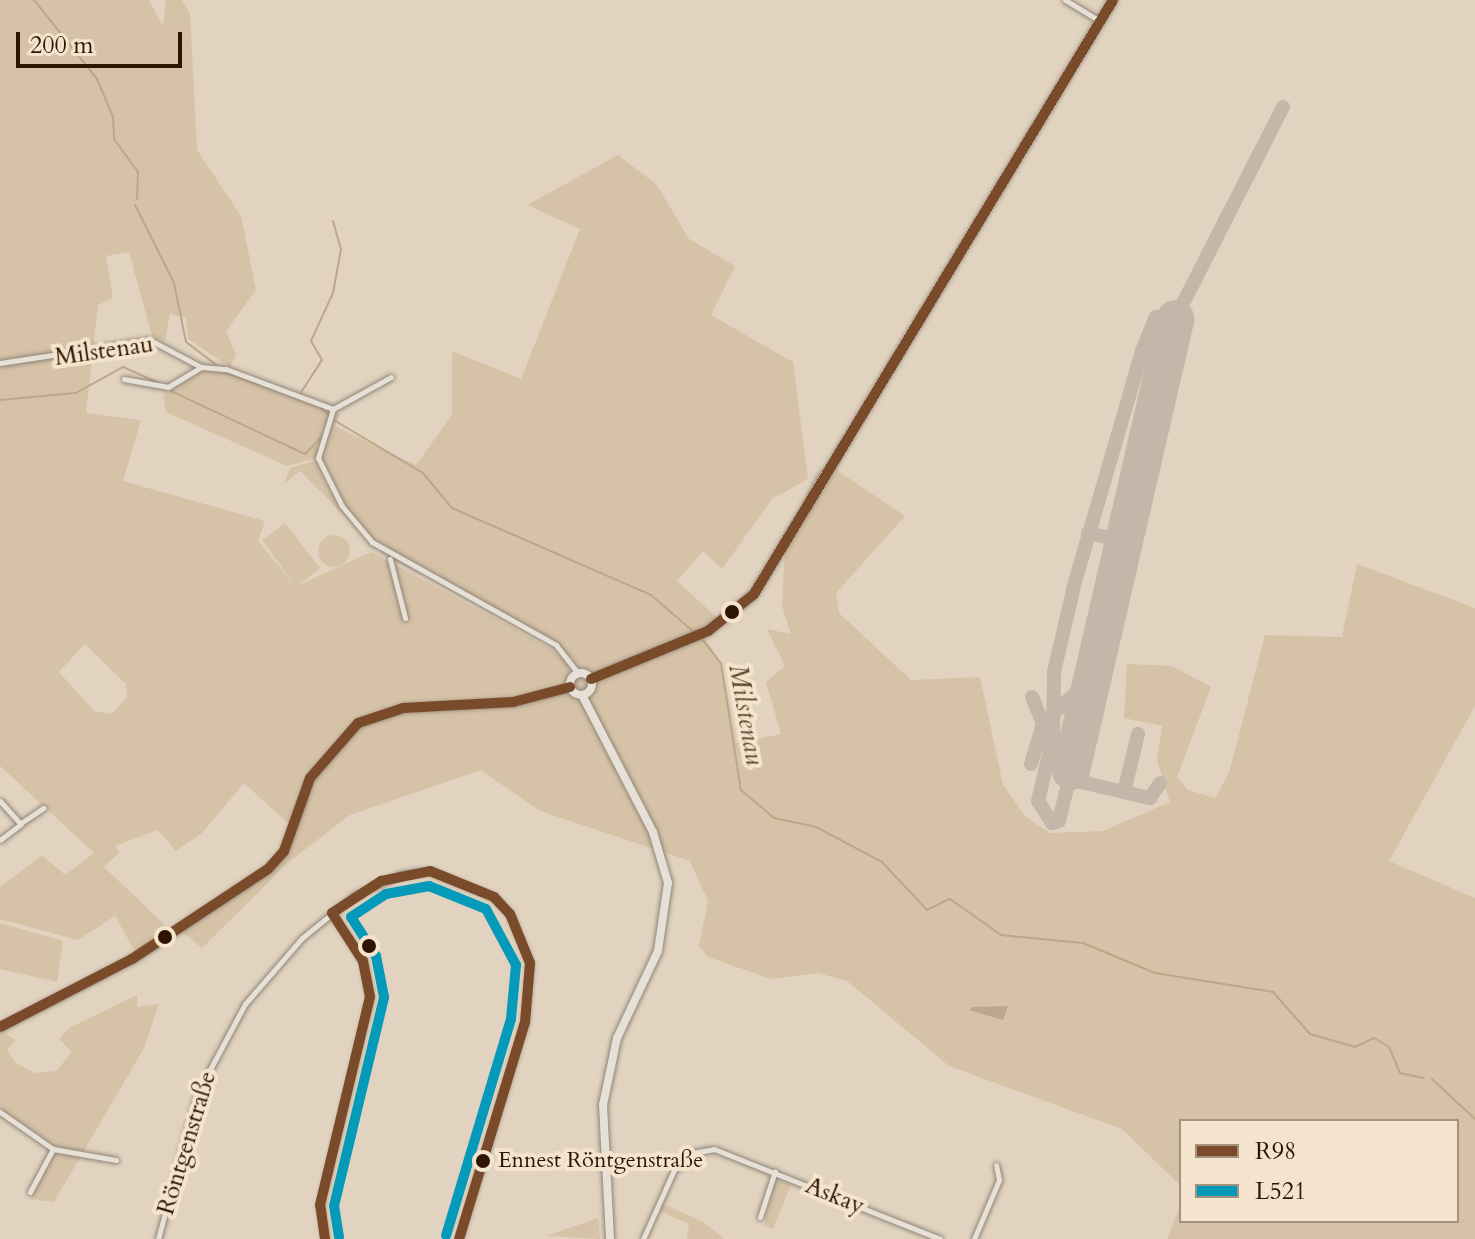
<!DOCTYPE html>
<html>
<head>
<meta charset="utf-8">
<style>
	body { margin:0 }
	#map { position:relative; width:1475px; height:1239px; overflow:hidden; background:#e1d3bf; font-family:Cardo,serif }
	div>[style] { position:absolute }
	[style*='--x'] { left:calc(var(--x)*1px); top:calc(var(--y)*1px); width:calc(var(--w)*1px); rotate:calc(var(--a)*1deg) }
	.green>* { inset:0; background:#d6c2a7 }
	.round { border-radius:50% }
	.water>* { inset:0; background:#bda78c }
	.stream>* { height:2px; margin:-1px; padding:0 1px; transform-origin:1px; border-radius:1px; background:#bda78c }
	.taxiway>* { height:14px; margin:-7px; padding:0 7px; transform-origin:7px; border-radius:7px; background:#c2b7a8 }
	.runway>* { height:38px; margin:-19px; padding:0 19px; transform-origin:19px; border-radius:19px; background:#c2b7a8 }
	.roads { filter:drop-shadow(0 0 2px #908578) drop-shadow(0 0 2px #908578) }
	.minor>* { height:5px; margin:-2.5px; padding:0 2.5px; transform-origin:2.5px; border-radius:2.5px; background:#e6e0d6 }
	.tertiary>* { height:7px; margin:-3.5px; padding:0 3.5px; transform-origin:3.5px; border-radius:3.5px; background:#e6e0d6 }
	.secondary>* { height:8px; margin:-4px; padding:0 4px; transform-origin:4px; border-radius:4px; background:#e6e0d6 }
	.secondary>.ring { margin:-4px; padding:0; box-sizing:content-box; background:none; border:8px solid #e6e0d6; border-radius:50% }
	.bus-1>* { height:10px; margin:-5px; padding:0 5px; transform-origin:5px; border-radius:5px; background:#7a4b2a }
	.bus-2>* { height:10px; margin:-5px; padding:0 5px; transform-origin:5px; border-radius:5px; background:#059aba }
	.dots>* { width:22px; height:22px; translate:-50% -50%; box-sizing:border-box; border:4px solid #f4e4cd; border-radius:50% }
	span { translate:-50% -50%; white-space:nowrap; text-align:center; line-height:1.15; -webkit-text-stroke:8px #f4e4cd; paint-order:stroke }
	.bus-label { font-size:22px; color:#2e1502 }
	.left { translate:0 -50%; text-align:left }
	.street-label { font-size:24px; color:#2e1502 }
	.water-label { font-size:26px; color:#614830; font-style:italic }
	.legend { position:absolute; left:1179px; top:1119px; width:280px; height:104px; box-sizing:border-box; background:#f4e4cd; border:2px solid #a5917c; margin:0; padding:10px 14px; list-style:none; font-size:24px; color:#2e1502 }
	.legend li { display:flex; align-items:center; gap:16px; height:40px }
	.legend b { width:40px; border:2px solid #a5917c }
	.scale { position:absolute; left:16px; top:32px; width:166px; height:36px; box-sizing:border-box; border:4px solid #2e1502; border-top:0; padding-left:10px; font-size:24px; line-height:28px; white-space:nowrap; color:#2e1502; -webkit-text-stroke:6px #f4e4cd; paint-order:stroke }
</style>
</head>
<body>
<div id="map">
	<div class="green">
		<i style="clip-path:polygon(evenodd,0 0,149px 0,163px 26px,166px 0,182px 0,190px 13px,197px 150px,241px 216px,256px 290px,226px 331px,236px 355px,230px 367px,188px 339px,186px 318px,170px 314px,165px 341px,152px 336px,129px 252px,106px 256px,113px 298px,98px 305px,86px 413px,141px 420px,123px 481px,265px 521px,258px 541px,296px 587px,262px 540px,285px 523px,320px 568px,299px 585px,371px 552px,552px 649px,570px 665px,567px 681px,576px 674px,573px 659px,556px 645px,383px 554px,342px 506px,318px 458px,287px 466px,166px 412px,163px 396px,203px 371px,224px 372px,340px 414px,335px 426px,416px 465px,452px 415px,452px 351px,521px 379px,580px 229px,527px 205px,618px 155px,657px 185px,689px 239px,735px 266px,711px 315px,793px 362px,808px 479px,772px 499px,722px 569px,703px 551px,677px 581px,723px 623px,702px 634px,722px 664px,737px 743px,781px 734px,766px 682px,785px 666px,767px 629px,791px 634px,782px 606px,785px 545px,832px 467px,905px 516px,836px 593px,839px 613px,911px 680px,980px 677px,1003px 785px,1026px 817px,1050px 833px,1103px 831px,1170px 802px,1157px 760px,1162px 726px,1124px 718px,1127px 664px,1172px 666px,1211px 687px,1177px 777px,1188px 790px,1215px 798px,1229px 773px,1265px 635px,1342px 637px,1357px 564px,1475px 608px,1475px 706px,1389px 861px,1475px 898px,1475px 1239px,1167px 1239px,1181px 1203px,1181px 1221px,1457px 1221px,1457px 1121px,1181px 1121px,1181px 1186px,1122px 1129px,949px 1066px,847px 981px,818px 973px,771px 979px,708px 957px,699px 946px,708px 901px,690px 861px,540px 811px,481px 770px,350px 815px,291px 860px,202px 948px,179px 929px,268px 873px,288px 850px,290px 825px,244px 783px,202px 833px,176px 851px,158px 830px,115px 846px,120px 852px,104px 867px,168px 928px,136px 953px,115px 916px,78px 940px,0 919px,0 887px,42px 855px,65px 875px,94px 853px,0 766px,0 0,85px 644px,126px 684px,127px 697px,112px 714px,94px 711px,59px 672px,85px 644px)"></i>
		<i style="clip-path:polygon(317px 460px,325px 483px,357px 528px,300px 471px,284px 484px,290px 468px)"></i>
		<i class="round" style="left:318px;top:535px;width:32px;height:32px"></i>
		<i style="clip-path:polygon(0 923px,63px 941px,57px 982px,0 969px)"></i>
		<i style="clip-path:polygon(137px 995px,137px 1007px,159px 1004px,144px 1048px,54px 1202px,30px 1199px,58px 1148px,0 1108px,0 1030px,16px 1040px,7px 1050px,16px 1063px,35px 1073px,56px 1071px,72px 1052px,59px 1039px,69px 1028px)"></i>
		<i style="clip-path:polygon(775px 1179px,791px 1185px,773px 1229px,764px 1226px)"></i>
		<i style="clip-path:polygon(659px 1202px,703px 1222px,724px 1239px,687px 1239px,689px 1224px,656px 1209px)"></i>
		<i style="clip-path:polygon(598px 1218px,600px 1239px,546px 1236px)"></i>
	</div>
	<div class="water">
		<i style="clip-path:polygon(1008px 1006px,1003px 1020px,969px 1010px,972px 1007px)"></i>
	</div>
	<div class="stream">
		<i style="--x:34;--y:0;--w:101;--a:51.4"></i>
		<i style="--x:97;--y:79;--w:41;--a:67.2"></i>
		<i style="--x:113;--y:117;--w:22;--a:87"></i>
		<i style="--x:114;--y:139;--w:41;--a:54"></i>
		<i style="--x:138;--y:172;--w:27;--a:92"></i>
		<i style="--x:135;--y:205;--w:87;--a:63.4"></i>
		<i style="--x:174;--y:283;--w:60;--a:78.5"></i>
		<i style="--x:186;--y:342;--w:38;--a:37"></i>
		<i style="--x:225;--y:372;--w:55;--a:20.1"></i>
		<i style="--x:171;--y:391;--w:148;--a:25.2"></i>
		<i style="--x:305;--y:454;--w:24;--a:-45"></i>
		<i style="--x:300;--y:394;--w:40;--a:-57.1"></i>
		<i style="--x:322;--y:360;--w:22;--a:-120"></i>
		<i style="--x:311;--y:341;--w:53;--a:-65.4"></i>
		<i style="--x:333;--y:293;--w:45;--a:-79.7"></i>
		<i style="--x:341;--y:249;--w:29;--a:-106"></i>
		<i style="--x:0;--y:400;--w:76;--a:-5.3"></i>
		<i style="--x:76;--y:393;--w:54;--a:-29"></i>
		<i style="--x:123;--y:367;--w:39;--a:24"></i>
		<i style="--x:320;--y:407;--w:13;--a:42"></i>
		<i style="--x:332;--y:419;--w:106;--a:30.7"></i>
		<i style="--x:423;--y:473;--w:45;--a:50.4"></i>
		<i style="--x:452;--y:508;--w:217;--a:23.6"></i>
		<i style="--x:651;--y:595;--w:57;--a:40.7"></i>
		<i style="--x:702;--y:639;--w:31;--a:52"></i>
		<i style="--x:721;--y:663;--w:129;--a:81.1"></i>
		<i style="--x:741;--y:790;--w:43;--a:40.3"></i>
		<i style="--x:774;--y:818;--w:43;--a:12.1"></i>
		<i style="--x:816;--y:827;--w:75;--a:27.9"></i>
		<i style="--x:882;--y:862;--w:66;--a:46.8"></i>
		<i style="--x:927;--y:910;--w:25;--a:-26"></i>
		<i style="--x:950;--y:899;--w:62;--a:35.2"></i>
		<i style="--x:1001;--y:935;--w:82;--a:5.6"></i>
		<i style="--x:1083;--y:943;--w:78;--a:22.6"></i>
		<i style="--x:1155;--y:973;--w:120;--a:9.1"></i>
		<i style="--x:1273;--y:992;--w:56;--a:48.6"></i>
		<i style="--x:1310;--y:1034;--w:47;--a:16.1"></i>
		<i style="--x:1355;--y:1047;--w:21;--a:-25"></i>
		<i style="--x:1374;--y:1038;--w:17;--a:31"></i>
		<i style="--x:1389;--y:1047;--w:28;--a:67"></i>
		<i style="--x:1400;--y:1073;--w:24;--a:12"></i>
		<i style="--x:1432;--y:1079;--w:59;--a:42.9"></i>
	</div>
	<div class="taxiway">
		<i style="--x:1142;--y:351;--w:37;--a:-68"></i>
		<i style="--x:1156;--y:317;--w:19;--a:6"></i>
		<i style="--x:1175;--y:319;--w:238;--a:-63"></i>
		<i style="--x:1088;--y:533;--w:37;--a:13"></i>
		<i style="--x:1049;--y:718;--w:59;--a:-43.6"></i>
		<i style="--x:1053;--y:737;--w:14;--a:39"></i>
		<i style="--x:1064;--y:746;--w:15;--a:-20"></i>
		<i style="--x:1031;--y:764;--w:42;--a:-73.3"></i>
		<i style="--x:1043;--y:724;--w:29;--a:-112"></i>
		<i style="--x:1071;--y:771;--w:51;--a:103.5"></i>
		<i style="--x:1059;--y:821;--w:7;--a:164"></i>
		<i style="--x:1052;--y:823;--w:26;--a:-122"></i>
		<i style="--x:1038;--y:801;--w:66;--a:-76.8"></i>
		<i style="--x:1053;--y:737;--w:65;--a:-89.1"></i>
		<i style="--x:1054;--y:672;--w:92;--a:-76.9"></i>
		<i style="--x:1075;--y:582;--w:241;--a:-73.8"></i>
		<i style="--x:1142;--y:351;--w:14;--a:-17"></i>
		<i style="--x:1155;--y:347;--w:15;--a:42"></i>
		<i style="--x:1071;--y:771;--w:15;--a:48"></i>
		<i style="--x:1081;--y:782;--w:71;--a:13.1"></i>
		<i style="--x:1150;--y:798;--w:18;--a:-56"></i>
		<i style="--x:1124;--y:792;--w:60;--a:-76.4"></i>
	</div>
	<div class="runway">
		<i style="--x:1071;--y:771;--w:464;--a:-77"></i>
	</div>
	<div class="roads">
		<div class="minor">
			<i style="--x:1065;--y:0;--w:41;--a:31"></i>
			<i style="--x:0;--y:363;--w:152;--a:-8.7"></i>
			<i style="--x:150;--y:340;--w:58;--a:27.9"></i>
			<i style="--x:124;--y:379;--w:45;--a:10.3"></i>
			<i style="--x:168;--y:387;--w:39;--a:-31"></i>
			<i style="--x:201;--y:367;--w:25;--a:5"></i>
			<i style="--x:226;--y:369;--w:114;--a:20.5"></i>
			<i style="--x:333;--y:409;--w:51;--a:107"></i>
			<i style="--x:318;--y:458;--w:54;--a:63.4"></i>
			<i style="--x:342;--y:506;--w:47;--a:50.2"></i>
			<i style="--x:372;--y:542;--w:211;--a:29.2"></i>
			<i style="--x:556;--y:645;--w:36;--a:52"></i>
			<i style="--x:333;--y:409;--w:66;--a:-28.9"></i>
			<i style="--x:390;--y:559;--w:61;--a:75.7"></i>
			<i style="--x:0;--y:801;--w:31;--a:48"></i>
			<i style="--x:21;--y:824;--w:26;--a:143"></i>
			<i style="--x:21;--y:823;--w:27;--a:-34"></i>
			<i style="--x:0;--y:1112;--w:65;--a:34.9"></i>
			<i style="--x:53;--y:1149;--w:64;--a:9.9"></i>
			<i style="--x:30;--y:1192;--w:49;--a:-61.9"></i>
			<i style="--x:760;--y:1217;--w:48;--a:-71.9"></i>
			<i style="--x:158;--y:1239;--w:152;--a:-74.8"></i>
			<i style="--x:198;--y:1092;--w:100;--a:-61.9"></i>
			<i style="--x:245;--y:1004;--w:87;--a:-49.2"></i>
			<i style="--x:302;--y:938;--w:68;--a:-39.1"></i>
			<i style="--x:355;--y:895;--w:51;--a:-24.1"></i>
			<i style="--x:402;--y:874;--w:28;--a:-6"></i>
			<i style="--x:430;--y:871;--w:69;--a:22.1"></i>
			<i style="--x:494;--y:897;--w:23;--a:47"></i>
			<i style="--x:510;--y:914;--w:53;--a:67.8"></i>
			<i style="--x:530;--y:963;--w:59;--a:94.8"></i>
			<i style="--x:525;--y:1022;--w:227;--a:106.9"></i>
			<i style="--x:325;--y:1239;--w:34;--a:-98"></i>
			<i style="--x:320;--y:1205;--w:214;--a:-76.5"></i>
			<i style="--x:370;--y:997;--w:37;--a:-101"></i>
			<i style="--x:363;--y:961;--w:57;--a:-122.9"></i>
			<i style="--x:643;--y:1239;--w:76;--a:-65.8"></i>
			<i style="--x:674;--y:1170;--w:25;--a:-43"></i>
			<i style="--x:692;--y:1153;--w:22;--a:-10"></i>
			<i style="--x:714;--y:1149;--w:243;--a:21.7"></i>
			<i style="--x:974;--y:1239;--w:64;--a:-67"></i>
			<i style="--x:999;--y:1180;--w:15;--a:-101"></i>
		</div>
		<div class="tertiary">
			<i style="--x:0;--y:1027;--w:148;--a:-27.3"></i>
			<i style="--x:132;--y:959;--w:163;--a:-33.5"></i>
			<i style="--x:268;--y:869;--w:24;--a:-48"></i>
			<i style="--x:284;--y:851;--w:77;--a:-70.4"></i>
			<i style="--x:310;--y:778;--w:73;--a:-48.9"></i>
			<i style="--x:358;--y:723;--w:47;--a:-18.4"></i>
			<i style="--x:403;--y:708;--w:110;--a:-3.1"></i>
			<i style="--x:513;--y:702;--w:59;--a:-14.7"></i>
		</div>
		<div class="secondary">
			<i style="--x:806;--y:508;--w:37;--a:-61"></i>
			<i class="ring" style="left:570px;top:673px;width:14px;height:14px"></i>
			<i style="--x:591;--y:679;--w:126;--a:-22.3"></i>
			<i style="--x:708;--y:631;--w:59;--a:-38.8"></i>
			<i style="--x:754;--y:594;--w:694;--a:-58.85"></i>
			<i style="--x:582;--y:695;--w:154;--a:62.6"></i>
			<i style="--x:653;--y:832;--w:53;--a:73.6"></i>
			<i style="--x:668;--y:883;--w:69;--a:98.4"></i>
			<i style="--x:658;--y:951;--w:96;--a:115.2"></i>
			<i style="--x:617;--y:1038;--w:68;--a:101.8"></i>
			<i style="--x:603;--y:1105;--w:134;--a:87"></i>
		</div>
	</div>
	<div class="bus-1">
		<i style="--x:591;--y:679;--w:126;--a:-22.3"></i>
		<i style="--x:708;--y:631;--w:59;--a:-38.8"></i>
		<i style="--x:754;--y:594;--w:694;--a:-58.85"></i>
		<i style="--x:0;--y:1027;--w:148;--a:-27.3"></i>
		<i style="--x:132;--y:959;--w:163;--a:-33.5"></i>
		<i style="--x:268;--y:869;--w:24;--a:-48"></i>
		<i style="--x:284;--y:851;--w:77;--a:-70.4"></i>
		<i style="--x:310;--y:778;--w:73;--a:-48.9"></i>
		<i style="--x:358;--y:723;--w:47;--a:-18.4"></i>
		<i style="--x:403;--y:708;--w:110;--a:-3.1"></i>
		<i style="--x:513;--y:702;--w:59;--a:-14.7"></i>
		<i style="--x:325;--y:1239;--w:34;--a:-98"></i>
		<i style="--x:320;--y:1205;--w:214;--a:-76.5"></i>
		<i style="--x:370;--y:997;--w:37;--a:-101"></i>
		<i style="--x:363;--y:961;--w:57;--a:-122.9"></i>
		<i style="--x:332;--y:913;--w:59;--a:-33.1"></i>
		<i style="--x:381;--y:881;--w:50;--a:-11.5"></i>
		<i style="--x:430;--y:871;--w:69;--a:22.1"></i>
		<i style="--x:494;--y:897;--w:23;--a:47"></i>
		<i style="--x:510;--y:914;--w:53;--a:67.8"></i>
		<i style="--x:530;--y:963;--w:59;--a:94.8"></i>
		<i style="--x:525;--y:1022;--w:227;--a:106.9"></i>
	</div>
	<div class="bus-2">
		<i style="--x:339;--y:1237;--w:31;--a:-99"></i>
		<i style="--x:334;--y:1206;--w:215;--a:-76.5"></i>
		<i style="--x:384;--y:997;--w:42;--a:-101"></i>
		<i style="--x:376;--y:956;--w:46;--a:-122.7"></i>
		<i style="--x:351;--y:917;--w:42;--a:-33.3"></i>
		<i style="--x:386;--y:894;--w:44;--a:-10.5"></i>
		<i style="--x:429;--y:886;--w:61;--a:22"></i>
		<i style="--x:486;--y:909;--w:64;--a:61.8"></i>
		<i style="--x:516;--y:965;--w:54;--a:95.3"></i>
		<i style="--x:511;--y:1019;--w:226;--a:106.7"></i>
	</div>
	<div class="dots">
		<i style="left:732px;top:612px;background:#2e1502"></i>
		<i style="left:165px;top:937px;background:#2e1502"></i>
		<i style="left:369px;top:946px;background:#2e1502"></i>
		<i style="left:483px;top:1161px;background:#2e1502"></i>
	</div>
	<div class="bus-label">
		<span class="left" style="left:498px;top:1161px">Ennest Röntgenstraße</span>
	</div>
	<div class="street-label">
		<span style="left:104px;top:351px;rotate:-8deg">Milstenau</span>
		<span style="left:187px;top:1143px;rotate:-73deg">Röntgenstraße</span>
		<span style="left:835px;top:1196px;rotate:22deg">Askay</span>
	</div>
	<div class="water-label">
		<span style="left:746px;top:715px;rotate:80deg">Milstenau</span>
	</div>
	<ul class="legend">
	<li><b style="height:10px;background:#7a4b2a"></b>R98</li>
	<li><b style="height:10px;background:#059aba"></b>L521</li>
	</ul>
	<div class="scale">200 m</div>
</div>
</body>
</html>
